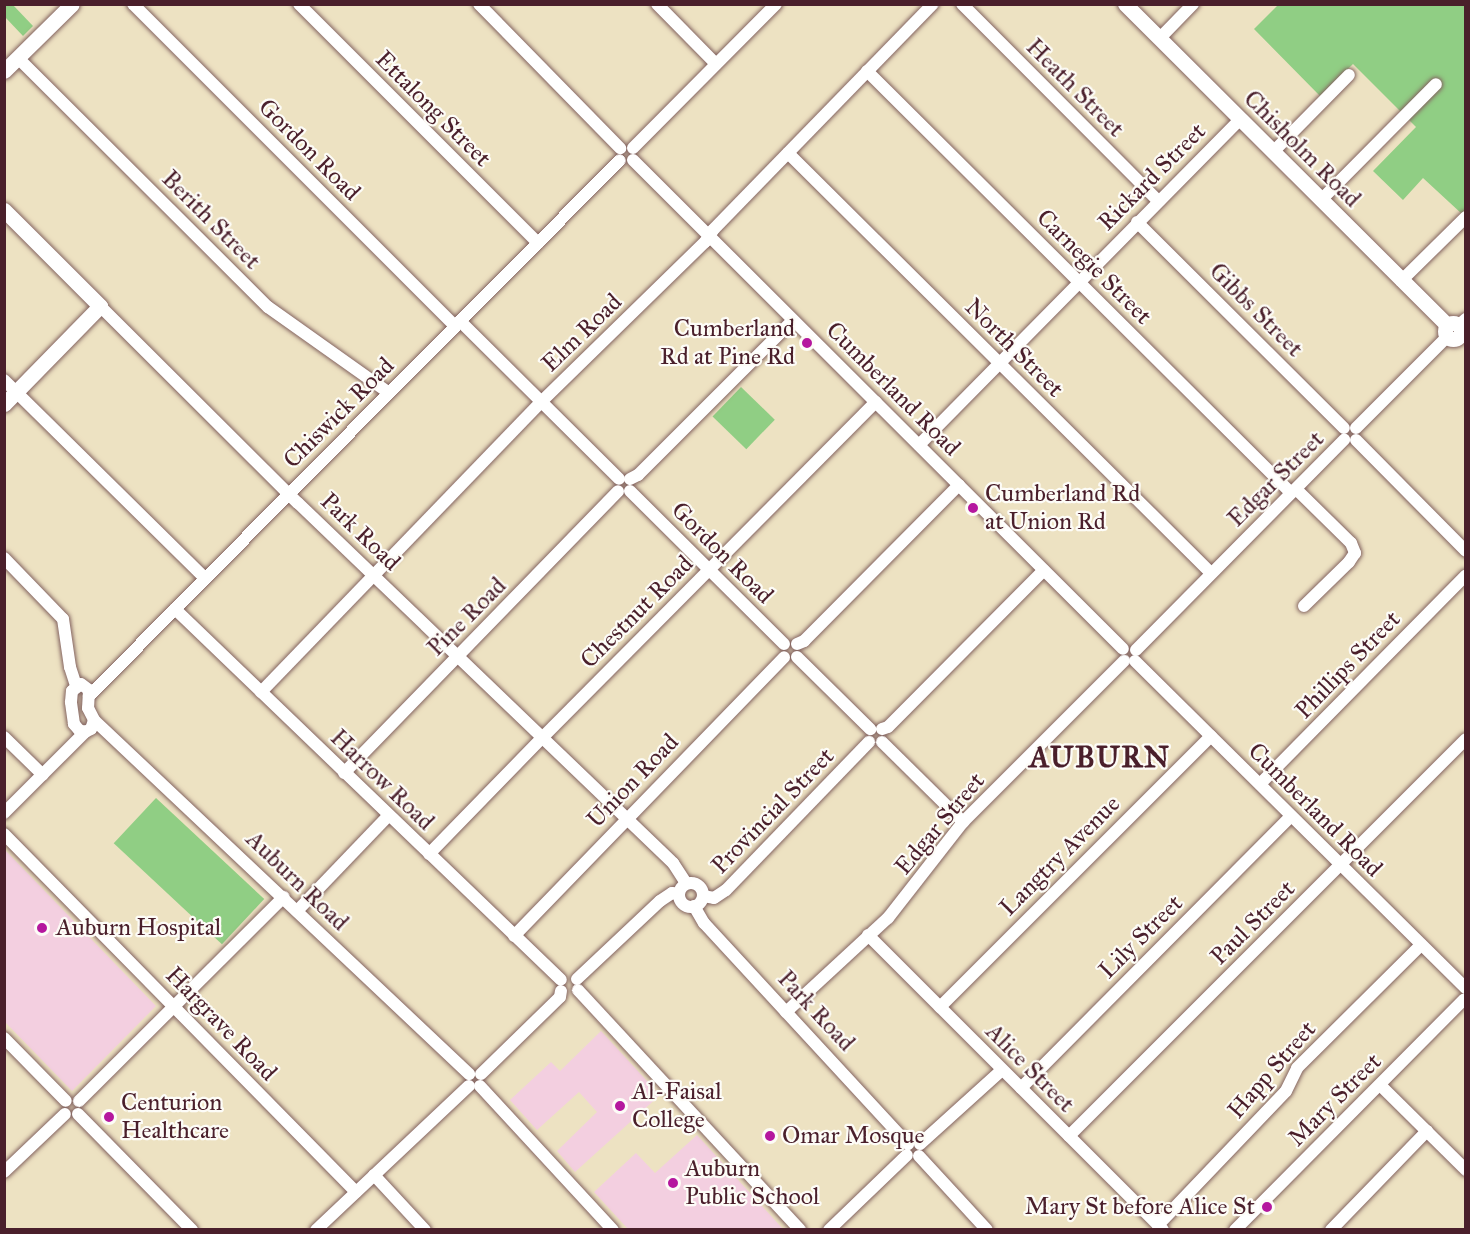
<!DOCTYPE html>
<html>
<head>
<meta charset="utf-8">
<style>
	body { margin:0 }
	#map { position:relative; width:1470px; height:1234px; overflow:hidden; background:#ede2c2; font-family:"IM FELL Great Primer",serif }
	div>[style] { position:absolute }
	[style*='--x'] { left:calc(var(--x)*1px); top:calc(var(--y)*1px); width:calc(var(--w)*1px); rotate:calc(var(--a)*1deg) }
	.built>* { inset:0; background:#f3cfe0 }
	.green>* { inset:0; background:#90ce84; transform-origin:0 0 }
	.roads { filter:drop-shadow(0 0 2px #836360) drop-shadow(0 0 2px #836360) }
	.minor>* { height:12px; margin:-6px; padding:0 6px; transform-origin:6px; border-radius:6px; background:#fff }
	.minor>.ring { margin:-6px; padding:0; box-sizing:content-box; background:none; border:12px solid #fff; border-radius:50% }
	.major>* { height:15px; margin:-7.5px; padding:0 7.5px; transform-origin:7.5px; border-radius:7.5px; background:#fff }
	.major>.ring { margin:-7.5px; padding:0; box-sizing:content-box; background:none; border:15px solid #fff; border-radius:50% }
	.dots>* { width:16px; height:16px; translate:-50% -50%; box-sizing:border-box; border:3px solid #fdfcf7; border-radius:50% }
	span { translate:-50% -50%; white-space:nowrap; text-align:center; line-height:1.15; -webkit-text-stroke:4.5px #fdfcf7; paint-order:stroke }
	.street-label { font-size:24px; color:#4a1f2b }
	.poi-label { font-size:24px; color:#4a1f2b }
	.right { translate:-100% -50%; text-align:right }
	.left { translate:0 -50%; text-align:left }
	.district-label { font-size:30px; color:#4a1f2b; font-weight:700; letter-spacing:1.5px }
	.frame { position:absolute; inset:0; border:6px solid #4a1f2b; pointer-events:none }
</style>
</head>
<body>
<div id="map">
	<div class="built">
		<i style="clip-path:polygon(5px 850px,156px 1006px,72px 1091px,5px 1022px)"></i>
		<i style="clip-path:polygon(601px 1031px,660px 1095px,575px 1172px,557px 1151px,597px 1112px,579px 1092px,537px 1130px,510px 1100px,551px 1062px,560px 1071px)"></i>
		<i style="clip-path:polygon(697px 1135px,783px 1229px,628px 1229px,594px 1192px,636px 1153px,655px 1173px)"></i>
	</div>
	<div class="green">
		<i style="clip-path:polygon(4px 5px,13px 5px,33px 26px,23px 36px,5px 17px)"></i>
		<i style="clip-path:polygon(1278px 5px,1465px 5px,1465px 210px,1462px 214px,1423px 178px,1403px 200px,1373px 171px,1416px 127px,1353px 64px,1320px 96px,1254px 29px)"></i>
		<i style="left:741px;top:387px;width:47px;height:41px;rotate:44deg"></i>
		<i style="left:156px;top:798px;width:148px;height:62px;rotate:43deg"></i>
	</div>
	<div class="roads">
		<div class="minor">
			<i style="--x:133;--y:4;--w:455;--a:45"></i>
			<i style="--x:299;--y:4;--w:338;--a:45"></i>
			<i style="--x:479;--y:4;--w:202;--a:45.6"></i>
			<i style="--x:657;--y:4;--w:84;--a:45.5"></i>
			<i style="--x:962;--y:4;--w:278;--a:45.1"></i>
			<i style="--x:1159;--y:39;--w:49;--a:-45.8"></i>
			<i style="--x:18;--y:58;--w:353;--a:44.9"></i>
			<i style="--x:268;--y:307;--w:148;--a:35.4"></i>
			<i style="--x:867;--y:71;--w:598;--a:44.86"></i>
			<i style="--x:633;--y:148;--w:203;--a:-45.2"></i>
			<i style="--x:1273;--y:152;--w:108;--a:-45.4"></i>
			<i style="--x:788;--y:153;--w:596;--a:44.8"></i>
			<i style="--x:633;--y:160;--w:692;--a:44.94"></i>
			<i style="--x:1321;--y:200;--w:163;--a:-45.2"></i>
			<i style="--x:1137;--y:222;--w:292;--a:44.9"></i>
			<i style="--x:1401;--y:281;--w:91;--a:-44.6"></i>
			<i style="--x:100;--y:306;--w:279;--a:44.9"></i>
			<i style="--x:298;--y:503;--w:520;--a:43.83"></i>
			<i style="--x:673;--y:863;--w:24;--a:57"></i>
			<i style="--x:460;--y:321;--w:224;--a:44.8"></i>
			<i style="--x:1459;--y:325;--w:9;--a:-41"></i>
			<i style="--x:4;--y:380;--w:282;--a:44.6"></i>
			<i style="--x:1356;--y:428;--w:129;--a:-45"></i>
			<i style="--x:1356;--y:440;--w:156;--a:45.3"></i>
			<i style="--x:919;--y:445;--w:458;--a:-45.4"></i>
			<i style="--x:630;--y:479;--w:9;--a:-27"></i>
			<i style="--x:638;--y:475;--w:219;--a:-45"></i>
			<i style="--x:1296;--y:489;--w:77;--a:44.5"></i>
			<i style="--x:1351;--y:543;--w:11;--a:68"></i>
			<i style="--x:1355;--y:553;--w:11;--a:124"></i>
			<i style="--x:1349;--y:562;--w:63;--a:135.6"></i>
			<i style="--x:630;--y:491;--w:217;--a:44.8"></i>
			<i style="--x:4;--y:558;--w:85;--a:46"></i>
			<i style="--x:63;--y:619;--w:49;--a:81.7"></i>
			<i style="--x:70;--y:667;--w:20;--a:72"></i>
			<i style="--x:175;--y:609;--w:535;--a:43.86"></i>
			<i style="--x:797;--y:644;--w:8;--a:-23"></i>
			<i style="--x:804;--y:641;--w:220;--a:-45.2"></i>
			<i style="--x:1136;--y:650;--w:296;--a:-45.3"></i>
			<i style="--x:797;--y:657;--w:103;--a:44.6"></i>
			<i style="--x:1135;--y:661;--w:465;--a:44.7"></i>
			<i style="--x:81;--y:684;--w:10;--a:37"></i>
			<i style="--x:89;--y:690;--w:18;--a:93"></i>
			<i style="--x:88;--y:708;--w:13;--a:63"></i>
			<i style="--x:94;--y:720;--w:9;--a:108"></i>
			<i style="--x:91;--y:729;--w:7;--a:153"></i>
			<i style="--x:85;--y:732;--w:6;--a:-162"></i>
			<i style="--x:79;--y:730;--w:8;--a:-130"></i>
			<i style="--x:74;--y:724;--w:22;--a:-98"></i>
			<i style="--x:71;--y:702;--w:11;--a:-85"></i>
			<i style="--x:72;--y:691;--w:11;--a:-38"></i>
			<i style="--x:261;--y:692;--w:403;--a:-46"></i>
			<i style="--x:541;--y:402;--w:229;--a:-44.3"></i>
			<i style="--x:705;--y:242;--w:14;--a:-56"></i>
			<i style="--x:713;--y:230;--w:315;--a:-45.8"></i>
			<i style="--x:89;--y:696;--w:754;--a:-45.27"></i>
			<i style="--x:94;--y:720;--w:516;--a:43.35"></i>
			<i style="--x:882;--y:729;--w:6;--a:-18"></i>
			<i style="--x:888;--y:727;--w:221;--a:-45.2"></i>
			<i style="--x:4;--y:737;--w:54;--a:44.3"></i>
			<i style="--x:882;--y:742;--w:114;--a:44.6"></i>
			<i style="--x:344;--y:773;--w:393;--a:-45.8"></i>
			<i style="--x:1260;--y:784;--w:293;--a:-45.4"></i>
			<i style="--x:4;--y:813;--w:115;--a:-45"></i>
			<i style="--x:4;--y:834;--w:502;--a:45.48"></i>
			<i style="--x:429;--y:854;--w:161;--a:-45.8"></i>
			<i style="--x:541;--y:739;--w:475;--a:-45.2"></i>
			<i class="ring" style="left:679px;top:883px;width:12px;height:12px"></i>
			<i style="--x:703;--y:896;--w:11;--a:10"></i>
			<i style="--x:714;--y:898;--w:14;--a:-34"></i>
			<i style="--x:726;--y:890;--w:206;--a:-46"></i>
			<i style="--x:694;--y:906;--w:20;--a:60"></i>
			<i style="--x:704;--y:923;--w:301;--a:47.3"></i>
			<i style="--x:297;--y:911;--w:132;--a:-46.2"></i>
			<i style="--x:868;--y:935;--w:417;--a:45"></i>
			<i style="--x:514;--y:936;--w:388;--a:-45.9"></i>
			<i style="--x:577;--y:979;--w:114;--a:-43.2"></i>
			<i style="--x:660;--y:901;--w:14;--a:-34"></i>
			<i style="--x:672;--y:893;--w:7;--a:8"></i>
			<i style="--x:578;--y:990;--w:327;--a:47.2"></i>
			<i style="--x:940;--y:1007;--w:383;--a:-45"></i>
			<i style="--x:786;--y:1012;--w:139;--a:-42.7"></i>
			<i style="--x:888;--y:918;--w:122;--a:-52"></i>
			<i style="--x:963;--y:822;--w:228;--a:-45"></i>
			<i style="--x:4;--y:1038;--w:88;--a:45.5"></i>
			<i style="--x:481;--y:1074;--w:110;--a:-44.3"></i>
			<i style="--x:560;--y:997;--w:6;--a:-81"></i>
			<i style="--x:1380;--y:1085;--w:121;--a:44.7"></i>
			<i style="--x:480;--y:1086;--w:196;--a:47.3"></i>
			<i style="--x:1021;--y:1088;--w:383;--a:-45.2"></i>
			<i style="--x:79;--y:1101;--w:289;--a:-44.9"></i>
			<i style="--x:78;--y:1114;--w:163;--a:45.5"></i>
			<i style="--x:1069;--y:1136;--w:561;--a:-45"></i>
			<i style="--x:920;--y:1144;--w:110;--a:-42.1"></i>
			<i style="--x:919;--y:1156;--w:100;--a:47.4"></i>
			<i style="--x:4;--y:1172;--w:84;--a:-43.6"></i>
			<i style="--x:374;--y:1175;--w:75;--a:47.2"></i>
			<i style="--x:1158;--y:1225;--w:185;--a:-46.3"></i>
			<i style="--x:1286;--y:1091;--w:25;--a:-64"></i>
			<i style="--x:1297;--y:1068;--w:175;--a:-44.8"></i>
			<i style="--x:316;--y:1230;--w:210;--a:-43.3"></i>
			<i style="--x:829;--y:1230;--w:108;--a:-43.9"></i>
			<i style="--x:1235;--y:1230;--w:325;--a:-45.2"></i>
			<i style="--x:1331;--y:1230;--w:138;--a:-45.9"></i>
		</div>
		<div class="major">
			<i style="--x:1125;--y:4;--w:455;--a:44.9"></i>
			<i style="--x:4;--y:71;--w:95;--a:-44.6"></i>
			<i style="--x:4;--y:210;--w:136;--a:45"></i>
			<i style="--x:100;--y:306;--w:137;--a:134.4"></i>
			<i class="ring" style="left:1445px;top:323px;width:1px;height:1px"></i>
		</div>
	</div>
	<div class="dots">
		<i style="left:807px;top:343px;background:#b5179e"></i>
		<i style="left:973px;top:508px;background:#b5179e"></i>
		<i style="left:42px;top:928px;background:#b5179e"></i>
		<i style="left:620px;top:1106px;background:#b5179e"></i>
		<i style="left:109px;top:1117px;background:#b5179e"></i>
		<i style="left:770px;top:1136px;background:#b5179e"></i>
		<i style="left:673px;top:1183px;background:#b5179e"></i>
		<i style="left:1267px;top:1207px;background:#b5179e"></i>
	</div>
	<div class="street-label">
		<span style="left:1075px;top:88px;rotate:45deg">Heath Street</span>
		<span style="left:433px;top:109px;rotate:45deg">Ettalong Street</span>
		<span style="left:1302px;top:149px;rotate:45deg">Chisholm Road</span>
		<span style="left:309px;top:150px;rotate:45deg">Gordon Road</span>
		<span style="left:1152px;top:177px;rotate:-45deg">Rickard Street</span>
		<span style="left:211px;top:220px;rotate:45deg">Berith Street</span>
		<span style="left:1094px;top:267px;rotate:45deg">Carnegie Street</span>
		<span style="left:1256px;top:310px;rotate:45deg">Gibbs Street</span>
		<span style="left:582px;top:333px;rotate:-44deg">Elm Road</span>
		<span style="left:1014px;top:348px;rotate:45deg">North Street</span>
		<span style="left:893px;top:389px;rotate:45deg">Cumberland Road</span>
		<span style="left:339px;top:413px;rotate:-45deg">Chiswick Road</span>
		<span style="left:1276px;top:479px;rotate:-45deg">Edgar Street</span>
		<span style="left:360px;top:532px;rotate:44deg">Park Road</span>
		<span style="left:722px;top:553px;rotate:45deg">Gordon Road</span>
		<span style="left:637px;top:612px;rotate:-45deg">Chestnut Road</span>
		<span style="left:467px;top:617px;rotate:-45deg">Pine Road</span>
		<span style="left:1348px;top:665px;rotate:-46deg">Phillips Street</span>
		<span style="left:382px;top:780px;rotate:44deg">Harrow Road</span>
		<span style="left:633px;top:781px;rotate:-46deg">Union Road</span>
		<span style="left:1315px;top:810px;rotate:45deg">Cumberland Road</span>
		<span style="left:773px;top:811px;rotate:-46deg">Provincial Street</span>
		<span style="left:940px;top:824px;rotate:-50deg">Edgar Street</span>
		<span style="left:1060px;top:856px;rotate:-45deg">Langtry Avenue</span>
		<span style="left:297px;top:881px;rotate:44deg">Auburn Road</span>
		<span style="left:1253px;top:923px;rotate:-45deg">Paul Street</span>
		<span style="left:1141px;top:937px;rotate:-45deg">Lily Street</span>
		<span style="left:816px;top:1011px;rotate:47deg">Park Road</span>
		<span style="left:221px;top:1024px;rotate:46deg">Hargrave Road</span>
		<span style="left:1030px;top:1068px;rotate:45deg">Alice Street</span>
		<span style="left:1272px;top:1070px;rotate:-49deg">Happ Street</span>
		<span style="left:1335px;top:1100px;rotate:-45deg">Mary Street</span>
	</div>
	<div class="poi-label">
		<span class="right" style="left:795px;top:343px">Cumberland<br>Rd at Pine Rd</span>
		<span class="left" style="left:985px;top:508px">Cumberland Rd<br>at Union Rd</span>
		<span class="left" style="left:56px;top:928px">Auburn Hospital</span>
		<span class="left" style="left:632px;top:1106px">Al-Faisal<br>College</span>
		<span class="left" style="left:121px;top:1117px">Centurion<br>Healthcare</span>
		<span class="left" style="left:782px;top:1136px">Omar Mosque</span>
		<span class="left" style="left:685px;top:1183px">Auburn<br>Public School</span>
		<span class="right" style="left:1255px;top:1207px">Mary St before Alice St</span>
	</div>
	<div class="district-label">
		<span style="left:1100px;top:757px">AUBURN</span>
	</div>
	<div class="frame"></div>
</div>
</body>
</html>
